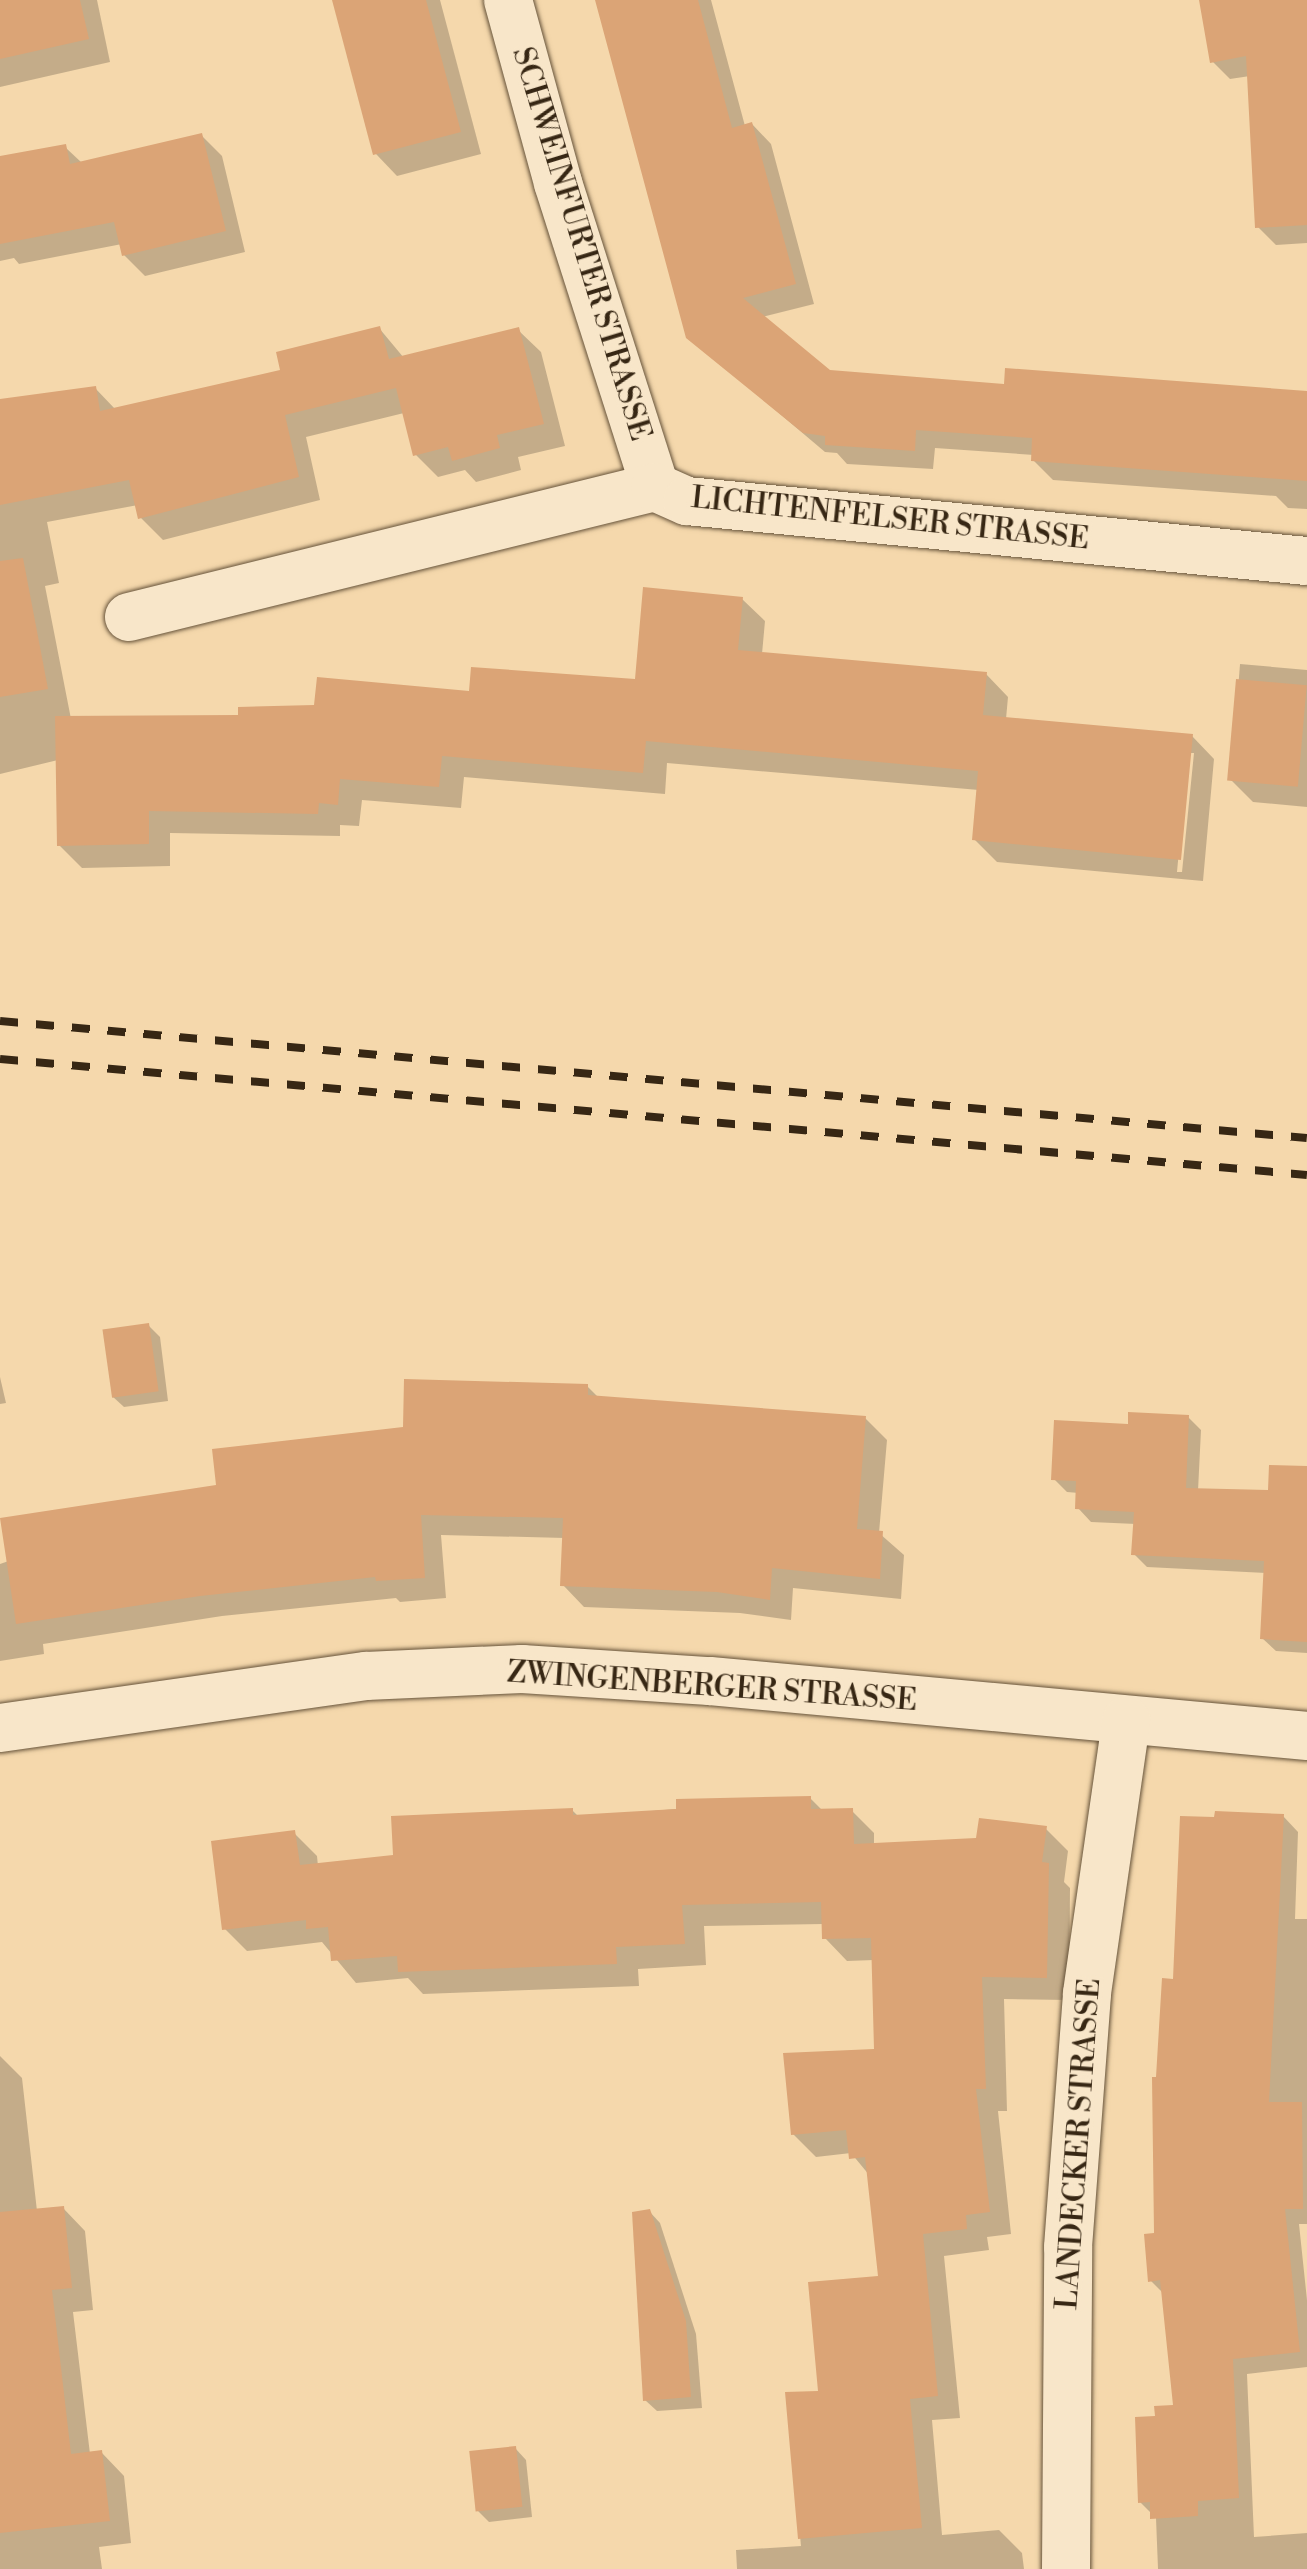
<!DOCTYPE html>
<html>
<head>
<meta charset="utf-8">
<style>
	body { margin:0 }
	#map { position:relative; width:1307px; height:2569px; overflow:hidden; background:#f5d8ac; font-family:"Libre Bodoni",serif }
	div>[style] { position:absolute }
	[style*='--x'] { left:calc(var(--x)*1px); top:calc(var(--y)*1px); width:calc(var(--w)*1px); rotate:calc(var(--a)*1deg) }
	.shadow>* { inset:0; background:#0003 }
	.building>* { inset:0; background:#dba476; transform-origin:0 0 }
	.roads { filter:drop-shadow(0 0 2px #66533a) drop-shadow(0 0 2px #66533a) }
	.minor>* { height:48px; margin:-24px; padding:0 24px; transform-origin:24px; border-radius:24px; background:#f8e6c9 }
	.rail>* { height:8px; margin-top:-4px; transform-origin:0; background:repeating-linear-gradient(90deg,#372714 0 18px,transparent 0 36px) }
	span { translate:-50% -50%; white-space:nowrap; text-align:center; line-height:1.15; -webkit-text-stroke:8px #f8e6c9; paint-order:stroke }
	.street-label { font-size:30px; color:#372714 }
</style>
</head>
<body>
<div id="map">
	<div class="shadow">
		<i style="clip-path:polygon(0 0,97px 0,110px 62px,0 87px)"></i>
		<i style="clip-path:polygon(334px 0,440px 0,481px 154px,397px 176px,376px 154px)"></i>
		<i style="clip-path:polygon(597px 0,711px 0,745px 126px,752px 124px,771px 144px,814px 304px,762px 317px,829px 373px,1006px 386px,1307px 398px,1307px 509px,1288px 508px,1276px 496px,1053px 480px,1033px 460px,1034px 455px,935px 448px,933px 469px,847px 464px,837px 453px,825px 452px,688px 336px)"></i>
		<i style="clip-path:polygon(1202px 0,1307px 0,1307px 243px,1276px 245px,1258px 227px,1250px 76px,1230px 79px,1212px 61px)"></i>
		<i style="clip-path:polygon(202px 136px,222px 156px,245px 252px,145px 276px,124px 255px,122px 244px,19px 264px,14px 258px,0 261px,0 159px,65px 147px,82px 163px)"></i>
		<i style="clip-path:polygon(evenodd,379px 328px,404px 358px,518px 330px,541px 352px,565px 446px,518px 457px,521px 470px,476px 482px,465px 470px,438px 477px,415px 454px,404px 413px,306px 437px,320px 500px,163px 540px,141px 518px,138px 505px,47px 522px,59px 583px,45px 586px,71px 719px,241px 717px,637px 682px,742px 599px,765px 621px,762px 654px,986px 674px,1008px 697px,1006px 719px,1192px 736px,1214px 759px,1203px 881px,997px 862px,974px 839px,979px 790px,667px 763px,665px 794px,464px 777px,461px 808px,362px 800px,359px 826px,340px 825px,340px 836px,170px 833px,170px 866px,82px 868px,59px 845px,58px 760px,0 774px,0 401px,95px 388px,116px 410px,283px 372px,379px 328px,1188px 753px,1194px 753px,1182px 872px,1177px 872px,1188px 753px)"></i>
		<i style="clip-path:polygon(1240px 664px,1307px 670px,1307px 807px,1253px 802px,1231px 780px)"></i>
		<i style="clip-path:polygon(148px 1325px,160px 1337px,168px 1401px,124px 1407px,112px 1396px)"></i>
		<i style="clip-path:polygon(0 1377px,6px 1403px,0 1404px)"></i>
		<i style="clip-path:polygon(587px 1386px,599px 1398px,865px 1418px,887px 1440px,879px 1533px,904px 1555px,901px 1599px,793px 1588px,791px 1620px,740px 1613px,584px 1607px,563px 1585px,565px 1538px,441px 1535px,446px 1598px,400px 1602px,396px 1598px,222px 1616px,43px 1644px,44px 1654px,0 1661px,0 1564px,219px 1488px,405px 1429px)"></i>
		<i style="clip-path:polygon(1188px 1417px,1201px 1430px,1198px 1491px,1307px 1556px,1307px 1653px,1276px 1651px,1262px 1638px,1266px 1573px,1147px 1567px,1134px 1554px,1136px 1524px,1091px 1522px,1078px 1508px,1079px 1493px,1067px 1492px,1054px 1479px,1130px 1427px)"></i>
		<i style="clip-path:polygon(810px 1798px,823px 1811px,852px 1811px,874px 1833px,874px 1845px,979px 1840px,1046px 1829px,1068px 1851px,1064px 1882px,1070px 1888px,1069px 2000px,1004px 1999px,1007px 2111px,998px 2111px,1011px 2234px,987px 2237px,989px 2250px,944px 2256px,960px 2418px,932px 2420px,942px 2535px,999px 2530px,1022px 2553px,1024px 2569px,737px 2569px,736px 2550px,801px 2546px,787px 2395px,820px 2393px,881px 2278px,870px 2176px,851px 2153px,816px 2157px,793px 2134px,876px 2051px,874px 1960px,847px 1961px,825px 1938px,824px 1924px,704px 1926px,706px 1965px,638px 1969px,639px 1986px,423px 1994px,408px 1978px,356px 1983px,322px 1942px,247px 1951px,225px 1929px,294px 1833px,317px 1856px,318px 1866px,395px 1858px,572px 1810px,579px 1817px)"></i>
		<i style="clip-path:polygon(1283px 1816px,1298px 1832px,1295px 1919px,1307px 1919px,1307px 2224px,1299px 2224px,1307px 2300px,1307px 2367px,1247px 2374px,1254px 2537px,1307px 2533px,1307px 2569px,1158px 2569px,1156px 2518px,1140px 2502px,1158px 2418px,1176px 2408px,1164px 2294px,1150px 2280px,1157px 2236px,1159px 2080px,1175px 1982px)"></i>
		<i style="clip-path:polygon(0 2056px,22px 2078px,37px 2211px,63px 2208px,85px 2231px,93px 2310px,73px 2312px,90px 2454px,102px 2453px,124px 2476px,131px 2543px,99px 2547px,102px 2569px,0 2569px)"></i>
		<i style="clip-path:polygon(649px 2211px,660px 2223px,696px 2334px,702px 2408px,657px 2411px,645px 2400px)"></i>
		<i style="clip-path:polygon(515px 2448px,526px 2460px,532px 2517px,489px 2522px,477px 2510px)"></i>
	</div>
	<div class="building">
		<i style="clip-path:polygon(0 0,80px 0,89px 39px,0 59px)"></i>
		<i style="clip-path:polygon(332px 0,426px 0,461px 132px,373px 155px)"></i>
		<i style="clip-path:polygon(595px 0,698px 0,732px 128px,752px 122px,796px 284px,743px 298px,830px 370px,1004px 384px,1005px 368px,1307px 391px,1307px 481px,1031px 461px,1032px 438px,916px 430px,915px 451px,825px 445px,825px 436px,803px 433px,686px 338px)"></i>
		<i style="clip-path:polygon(1199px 0,1307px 0,1307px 225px,1255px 228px,1246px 56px,1210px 63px)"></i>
		<i style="clip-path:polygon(202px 133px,226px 231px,122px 256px,114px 222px,0 244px,0 156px,66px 144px,70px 164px)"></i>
		<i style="clip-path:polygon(380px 326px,389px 359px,519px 327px,544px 424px,497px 435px,500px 448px,452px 461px,448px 447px,413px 456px,396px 388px,285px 415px,299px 477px,138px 519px,129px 480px,0 505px,0 399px,96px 386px,100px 411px,280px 370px,276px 352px)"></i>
		<i style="clip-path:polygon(23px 558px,48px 689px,0 697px,0 561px)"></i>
		<i style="clip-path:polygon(643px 587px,743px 597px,738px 650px,987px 672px,983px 715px,1193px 734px,1181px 860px,972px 840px,978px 771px,646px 741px,643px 773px,442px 756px,439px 787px,340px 779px,338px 805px,319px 803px,318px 814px,149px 811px,149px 844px,57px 846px,55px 716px,238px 715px,238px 707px,314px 705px,317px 677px,469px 691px,471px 667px,635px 679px)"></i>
		<i style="left:1236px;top:679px;width:71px;height:102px;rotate:5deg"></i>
		<i style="left:149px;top:1323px;width:69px;height:47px;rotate:82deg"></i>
		<i style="clip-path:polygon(404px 1379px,588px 1384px,588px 1395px,866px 1416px,857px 1529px,883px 1531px,880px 1579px,772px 1568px,770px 1600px,717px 1592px,560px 1586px,563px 1518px,421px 1515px,425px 1578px,376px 1581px,375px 1577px,200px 1596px,16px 1624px,0 1518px,216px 1485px,212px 1449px,403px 1427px)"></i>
		<i style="clip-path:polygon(1128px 1412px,1189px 1415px,1186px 1488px,1268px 1490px,1269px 1465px,1307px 1466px,1307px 1642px,1260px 1639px,1264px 1561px,1131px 1555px,1134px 1512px,1075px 1509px,1076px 1481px,1051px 1480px,1054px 1420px,1128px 1424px)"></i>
		<i style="clip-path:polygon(811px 1796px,811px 1809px,853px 1808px,854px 1844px,976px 1838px,979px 1818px,1047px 1826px,1042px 1862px,1049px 1863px,1047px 1978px,982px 1977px,986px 2089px,976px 2089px,990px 2212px,966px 2215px,967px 2229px,923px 2234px,938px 2396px,910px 2399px,922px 2528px,798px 2539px,785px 2392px,818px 2391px,808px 2282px,878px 2276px,865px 2157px,849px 2159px,846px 2130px,791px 2135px,783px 2053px,874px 2049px,871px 1938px,822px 1939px,821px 1902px,682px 1905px,685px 1944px,616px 1947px,617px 1964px,398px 1972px,397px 1956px,331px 1961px,328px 1927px,306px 1929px,306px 1920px,222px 1930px,211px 1841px,295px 1830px,300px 1865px,393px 1855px,391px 1816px,573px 1808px,573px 1815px,676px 1809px,676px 1799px)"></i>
		<i style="clip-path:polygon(1215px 1811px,1284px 1814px,1269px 2102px,1302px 2102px,1303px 2209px,1285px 2209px,1300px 2352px,1233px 2359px,1239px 2498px,1198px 2501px,1198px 2516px,1150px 2519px,1150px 2502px,1138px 2503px,1135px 2417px,1155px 2416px,1154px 2406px,1173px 2405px,1160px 2280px,1148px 2282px,1144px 2234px,1154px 2233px,1152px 2077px,1156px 2077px,1162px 1978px,1173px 1979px,1180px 1816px,1214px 1817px)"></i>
		<i style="clip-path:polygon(64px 2206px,72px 2288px,52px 2290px,71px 2454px,102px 2450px,110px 2521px,0 2533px,0 2212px)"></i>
		<i style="clip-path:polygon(650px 2209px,686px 2321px,691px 2397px,643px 2401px,632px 2212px)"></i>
		<i style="left:516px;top:2446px;width:61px;height:47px;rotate:84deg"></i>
	</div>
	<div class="roads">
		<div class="minor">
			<i style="--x:508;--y:0;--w:190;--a:74.7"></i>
			<i style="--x:558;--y:183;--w:319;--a:72.3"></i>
			<i style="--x:129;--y:617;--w:542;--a:-13.88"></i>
			<i style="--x:655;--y:487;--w:35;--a:24"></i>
			<i style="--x:687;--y:501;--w:623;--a:5.53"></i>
			<i style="--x:0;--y:1728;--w:370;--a:-8.1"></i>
			<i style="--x:366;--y:1676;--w:156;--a:-2.6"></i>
			<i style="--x:522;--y:1669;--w:188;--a:3.7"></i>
			<i style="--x:710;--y:1681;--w:600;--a:5.26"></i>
			<i style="--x:1066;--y:2569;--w:322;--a:-89.6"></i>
			<i style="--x:1068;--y:2247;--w:255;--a:-85.7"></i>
			<i style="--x:1087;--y:1993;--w:275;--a:-81.8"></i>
		</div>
	</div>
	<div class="rail">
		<i style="--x:0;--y:1021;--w:1312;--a:5.12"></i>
		<i style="--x:0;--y:1059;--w:1312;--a:5.07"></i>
	</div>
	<div class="street-label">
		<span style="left:581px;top:244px;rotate:73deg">SCHWEINFURTER STRASSE</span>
		<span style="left:890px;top:519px;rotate:6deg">LICHTENFELSER STRASSE</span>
		<span style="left:712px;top:1687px;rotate:4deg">ZWINGENBERGER STRASSE</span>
		<span style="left:1079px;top:2144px;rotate:-86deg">LANDECKER STRASSE</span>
	</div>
</div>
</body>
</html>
